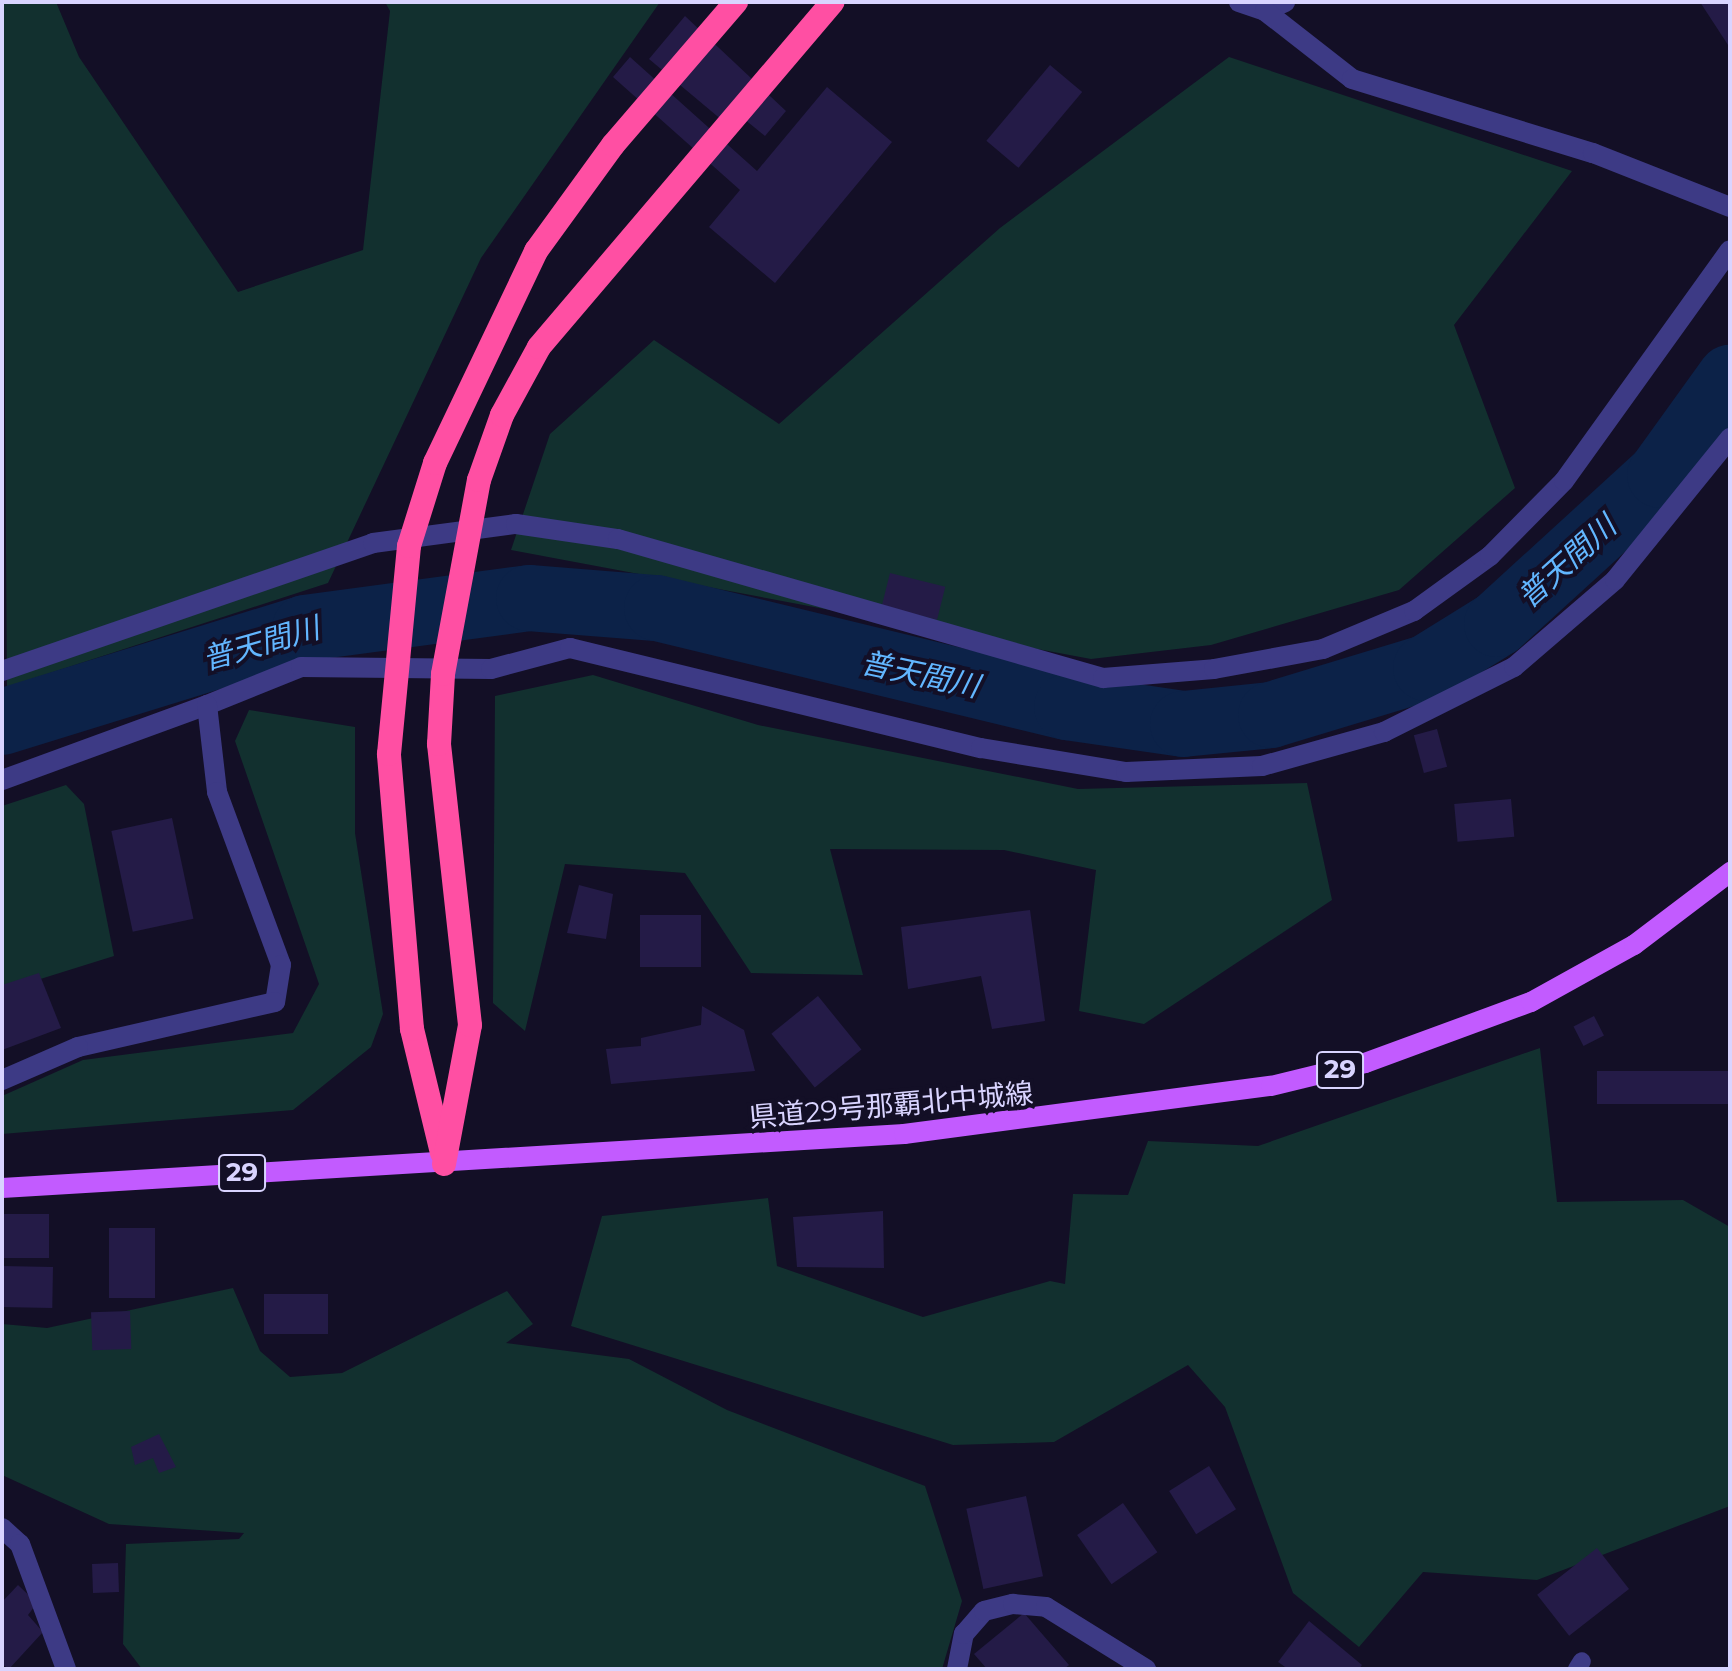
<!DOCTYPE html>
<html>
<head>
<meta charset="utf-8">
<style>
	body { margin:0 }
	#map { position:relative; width:1732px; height:1671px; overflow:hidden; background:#130f26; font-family:Montserrat,"Noto Sans JP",sans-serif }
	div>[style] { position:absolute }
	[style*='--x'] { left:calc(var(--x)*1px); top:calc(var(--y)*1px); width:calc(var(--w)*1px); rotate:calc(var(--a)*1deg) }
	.green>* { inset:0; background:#12302f }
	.river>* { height:66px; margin:-33px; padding:0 33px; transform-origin:33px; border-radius:33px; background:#0c2248 }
	.building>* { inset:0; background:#241b47; transform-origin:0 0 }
	.lane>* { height:18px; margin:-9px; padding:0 9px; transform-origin:9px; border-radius:9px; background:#3d3a85 }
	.street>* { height:20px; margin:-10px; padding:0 10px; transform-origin:10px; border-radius:10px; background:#3d3a85 }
	.primary>* { height:20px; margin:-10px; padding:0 10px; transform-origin:10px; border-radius:10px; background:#c25bff }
	.highway>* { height:24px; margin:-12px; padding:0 12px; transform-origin:12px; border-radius:12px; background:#ff4fa3 }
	span { translate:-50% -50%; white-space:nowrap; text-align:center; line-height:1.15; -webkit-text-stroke:8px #130f26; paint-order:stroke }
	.shield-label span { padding:2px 6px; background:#130f26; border:2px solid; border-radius:6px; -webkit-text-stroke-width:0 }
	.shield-label { font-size:26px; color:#d9d4ff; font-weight:700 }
	.street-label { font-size:28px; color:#d9d4ff }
	.water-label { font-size:30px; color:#62b6ff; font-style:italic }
	.frame { position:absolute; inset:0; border:4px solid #d9d4ff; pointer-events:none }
</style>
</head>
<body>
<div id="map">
	<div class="green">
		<i style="clip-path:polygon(2px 2px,56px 2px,79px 57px,238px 292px,363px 250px,390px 11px,385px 2px,660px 2px,481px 258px,328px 583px,7px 687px)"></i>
		<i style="clip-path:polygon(1229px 57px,1572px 171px,1454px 325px,1515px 488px,1399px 590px,1211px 645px,1091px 659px,511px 550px,550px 434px,654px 340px,779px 424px,1000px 228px)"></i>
		<i style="clip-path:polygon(593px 675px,758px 725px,1078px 789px,1307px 783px,1332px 900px,1144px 1024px,1079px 1011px,1096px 870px,1004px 850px,830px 849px,863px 975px,751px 973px,685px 873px,565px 864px,525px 1031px,493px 1003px,495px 696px)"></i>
		<i style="clip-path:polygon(249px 710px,355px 727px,355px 833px,383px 1014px,371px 1047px,293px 1110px,2px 1134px,2px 1096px,83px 1060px,293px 1033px,319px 984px,235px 741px)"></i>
		<i style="clip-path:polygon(66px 785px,84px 804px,114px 956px,2px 991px,2px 806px)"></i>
		<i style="clip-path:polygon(1540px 1048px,1557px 1202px,1683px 1200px,1730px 1227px,1730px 1506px,1537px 1580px,1423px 1572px,1359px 1647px,1293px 1593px,1225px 1407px,1188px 1365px,1054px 1442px,953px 1445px,571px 1326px,602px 1216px,768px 1198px,777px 1266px,923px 1317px,1050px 1281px,1065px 1284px,1073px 1194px,1128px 1195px,1148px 1141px,1258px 1146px)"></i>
		<i style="clip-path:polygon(233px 1288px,260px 1351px,290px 1377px,342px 1373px,507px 1291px,533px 1324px,506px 1343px,629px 1359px,727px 1410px,925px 1486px,962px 1601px,942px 1669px,142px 1669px,123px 1644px,126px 1544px,239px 1539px,244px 1533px,109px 1524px,2px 1475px,2px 1324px,47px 1328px)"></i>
	</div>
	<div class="river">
		<i style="--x:2;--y:722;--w:317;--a:-17.2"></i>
		<i style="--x:305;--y:628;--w:226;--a:-7.6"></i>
		<i style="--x:529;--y:598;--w:128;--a:4.5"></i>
		<i style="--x:657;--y:608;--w:422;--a:13.6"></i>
		<i style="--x:1067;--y:707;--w:117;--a:8.3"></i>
		<i style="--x:1183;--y:724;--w:88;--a:-5.8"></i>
		<i style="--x:1271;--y:715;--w:162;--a:-16.9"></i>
		<i style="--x:1426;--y:668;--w:84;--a:-31.8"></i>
		<i style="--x:1497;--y:624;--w:221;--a:-42.4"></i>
		<i style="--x:1660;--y:475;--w:120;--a:-54.2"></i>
	</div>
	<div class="building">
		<i style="clip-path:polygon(1700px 2px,1730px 2px,1730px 48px)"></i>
		<i style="clip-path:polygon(685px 16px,786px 111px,765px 136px,738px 114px,729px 126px,649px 59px)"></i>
		<i style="clip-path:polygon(630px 57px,757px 171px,827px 87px,892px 142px,775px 283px,709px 227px,740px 190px,613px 77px)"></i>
		<i style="left:1050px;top:65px;width:42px;height:99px;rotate:40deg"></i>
		<i style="left:890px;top:573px;width:57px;height:34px;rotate:14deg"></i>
		<i style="left:1437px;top:729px;width:39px;height:24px;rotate:75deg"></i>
		<i style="left:1511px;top:799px;width:38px;height:57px;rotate:85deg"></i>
		<i style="left:172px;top:818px;width:103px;height:62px;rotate:78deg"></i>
		<i style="clip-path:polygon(579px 885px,613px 894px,606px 939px,567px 933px)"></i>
		<i style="clip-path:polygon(1030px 910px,1045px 1021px,992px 1029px,981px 976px,908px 989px,901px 927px)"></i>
		<i style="left:640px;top:915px;width:61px;height:52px"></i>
		<i style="clip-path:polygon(39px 973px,61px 1028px,2px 1050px,2px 985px)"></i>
		<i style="left:818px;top:996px;width:69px;height:60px;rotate:51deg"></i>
		<i style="clip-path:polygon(702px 1006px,744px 1030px,755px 1071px,611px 1084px,606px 1049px,641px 1046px,641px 1038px,701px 1025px)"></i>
		<i style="left:1594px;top:1016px;width:22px;height:23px;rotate:63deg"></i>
		<i style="left:1730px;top:1071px;width:33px;height:133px;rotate:90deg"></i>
		<i style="clip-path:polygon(883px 1211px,884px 1268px,797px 1267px,793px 1217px)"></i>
		<i style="left:49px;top:1214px;width:44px;height:47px;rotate:90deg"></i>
		<i style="left:109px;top:1228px;width:46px;height:70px"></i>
		<i style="left:53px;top:1267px;width:41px;height:51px;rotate:91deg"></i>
		<i style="left:328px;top:1294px;width:40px;height:64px;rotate:90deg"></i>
		<i style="left:130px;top:1311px;width:38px;height:39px;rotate:88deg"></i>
		<i style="clip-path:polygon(159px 1434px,176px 1467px,159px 1473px,153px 1458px,135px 1465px,131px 1447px)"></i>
		<i style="left:1209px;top:1466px;width:51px;height:47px;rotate:58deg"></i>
		<i style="left:1026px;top:1496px;width:82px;height:61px;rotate:78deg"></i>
		<i style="left:1123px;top:1503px;width:60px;height:56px;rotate:55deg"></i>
		<i style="left:1597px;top:1548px;width:52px;height:76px;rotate:52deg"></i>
		<i style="left:118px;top:1563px;width:29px;height:26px;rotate:88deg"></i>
		<i style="clip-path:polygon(18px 1585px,37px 1603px,28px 1615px,43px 1632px,9px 1669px,2px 1664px,2px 1602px)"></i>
		<i style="clip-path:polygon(1024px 1613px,1069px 1665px,1064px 1669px,987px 1669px,974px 1654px)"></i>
		<i style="clip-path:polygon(1309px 1621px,1362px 1665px,1359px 1669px,1288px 1669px,1278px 1662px)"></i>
	</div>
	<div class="lane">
		<i style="--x:1577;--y:1669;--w:9;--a:-58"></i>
	</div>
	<div class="street">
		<i style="--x:1239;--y:2;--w:28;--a:19"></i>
		<i style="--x:1265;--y:11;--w:22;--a:-24"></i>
		<i style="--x:1265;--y:11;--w:110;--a:38"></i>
		<i style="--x:1352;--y:79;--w:252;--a:17.1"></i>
		<i style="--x:1593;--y:153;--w:147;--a:21.5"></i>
		<i style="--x:2;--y:671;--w:392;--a:-19"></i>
		<i style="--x:373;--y:543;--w:144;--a:-7.6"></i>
		<i style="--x:516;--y:524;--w:103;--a:8.4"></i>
		<i style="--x:618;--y:539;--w:505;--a:15.99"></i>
		<i style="--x:1103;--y:678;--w:111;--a:-4.6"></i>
		<i style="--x:1214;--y:669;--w:111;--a:-10.4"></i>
		<i style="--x:1323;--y:649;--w:99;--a:-22.7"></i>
		<i style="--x:1414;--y:611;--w:94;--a:-35.9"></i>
		<i style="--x:1490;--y:556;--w:105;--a:-45.4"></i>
		<i style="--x:1564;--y:481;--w:284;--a:-54.3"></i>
		<i style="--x:207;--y:705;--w:101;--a:-22"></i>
		<i style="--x:301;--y:667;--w:190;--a:0.6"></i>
		<i style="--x:491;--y:669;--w:82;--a:-14.9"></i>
		<i style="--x:570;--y:648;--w:423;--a:13.7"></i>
		<i style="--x:981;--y:748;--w:147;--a:9.4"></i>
		<i style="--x:1126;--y:772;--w:136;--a:-2.5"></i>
		<i style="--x:1262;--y:766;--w:127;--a:-15.6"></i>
		<i style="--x:1384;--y:732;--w:145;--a:-26.6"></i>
		<i style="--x:1514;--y:667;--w:133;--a:-40.7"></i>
		<i style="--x:1615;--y:580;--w:183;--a:-51"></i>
		<i style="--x:2;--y:780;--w:218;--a:-20.1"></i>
		<i style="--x:207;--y:705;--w:88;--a:83.4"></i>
		<i style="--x:217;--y:792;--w:184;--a:69.7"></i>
		<i style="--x:281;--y:965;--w:37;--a:99"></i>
		<i style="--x:275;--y:1002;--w:202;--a:167.1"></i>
		<i style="--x:78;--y:1047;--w:83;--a:156.5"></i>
		<i style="--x:2;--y:1528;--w:24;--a:42"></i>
		<i style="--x:20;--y:1544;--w:133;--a:69.8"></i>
		<i style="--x:957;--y:1669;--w:36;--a:-79"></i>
		<i style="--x:964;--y:1634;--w:30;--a:-49"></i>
		<i style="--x:984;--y:1611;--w:30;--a:-14"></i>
		<i style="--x:1013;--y:1604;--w:33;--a:5"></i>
		<i style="--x:1046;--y:1607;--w:118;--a:31.8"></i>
	</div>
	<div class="primary">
		<i style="--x:2;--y:1188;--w:904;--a:-3.43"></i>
		<i style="--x:904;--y:1134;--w:370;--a:-7.5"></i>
		<i style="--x:1271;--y:1086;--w:97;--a:-13.7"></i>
		<i style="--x:1365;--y:1063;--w:177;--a:-20.2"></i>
		<i style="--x:1531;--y:1002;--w:118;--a:-29"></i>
		<i style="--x:1634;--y:945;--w:121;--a:-37.2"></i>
	</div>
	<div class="highway">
		<i style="--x:442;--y:1153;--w:128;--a:-103.6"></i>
		<i style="--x:412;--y:1029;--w:276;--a:-94.8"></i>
		<i style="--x:389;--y:754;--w:209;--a:-84.5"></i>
		<i style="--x:409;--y:546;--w:87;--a:-72.6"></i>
		<i style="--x:435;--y:463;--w:235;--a:-64.5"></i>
		<i style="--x:536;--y:251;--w:131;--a:-54"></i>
		<i style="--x:613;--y:145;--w:189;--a:-49.3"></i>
		<i style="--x:444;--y:1164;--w:141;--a:-79.4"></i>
		<i style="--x:470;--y:1025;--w:283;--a:-96.3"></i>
		<i style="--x:439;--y:744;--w:70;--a:-86.7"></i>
		<i style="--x:443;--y:674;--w:197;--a:-79.5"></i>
		<i style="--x:479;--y:480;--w:69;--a:-70.5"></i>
		<i style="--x:502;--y:415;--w:77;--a:-61.4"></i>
		<i style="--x:539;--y:347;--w:453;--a:-49.6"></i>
	</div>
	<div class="shield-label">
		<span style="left:1340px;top:1070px">29</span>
		<span style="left:242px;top:1173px">29</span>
	</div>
	<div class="street-label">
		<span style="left:891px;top:1105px;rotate:-5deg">県道29号那覇北中城線</span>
	</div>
	<div class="water-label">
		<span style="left:1567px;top:562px;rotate:-42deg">普天間川</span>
		<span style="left:261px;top:644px;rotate:-16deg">普天間川</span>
		<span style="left:920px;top:675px;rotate:12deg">普天間川</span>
	</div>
	<div class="frame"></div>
</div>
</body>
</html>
